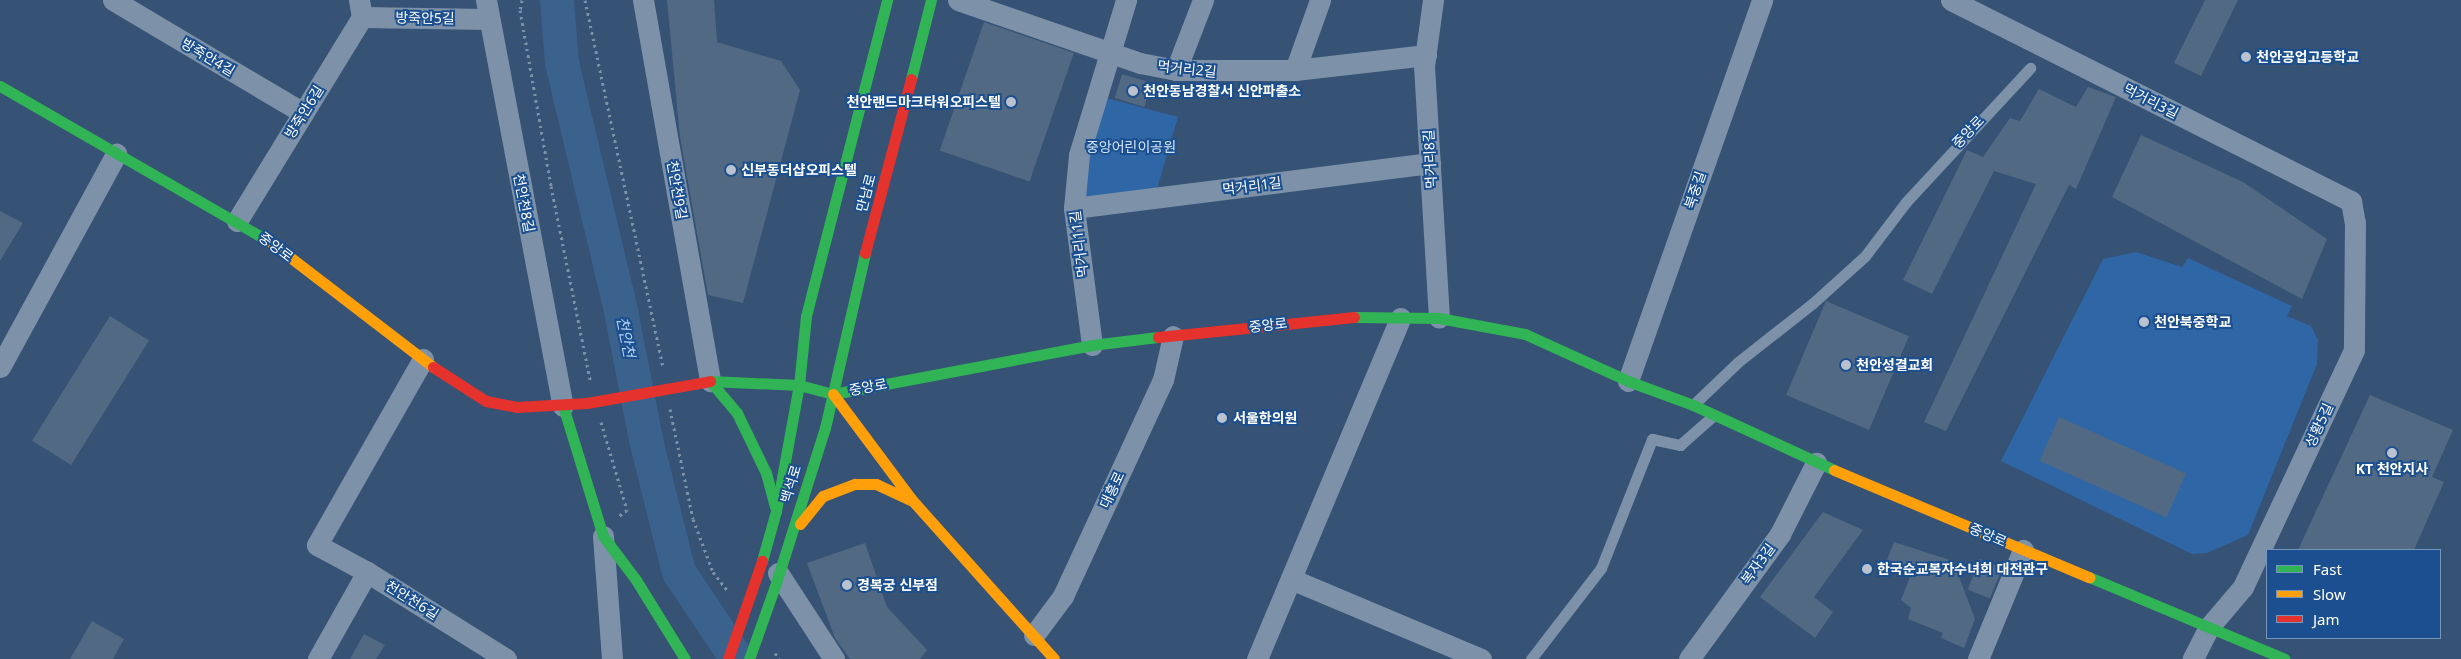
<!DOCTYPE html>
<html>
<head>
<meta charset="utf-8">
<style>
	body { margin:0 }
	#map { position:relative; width:2461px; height:659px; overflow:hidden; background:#365274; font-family:"Noto Sans","Noto Sans KR",sans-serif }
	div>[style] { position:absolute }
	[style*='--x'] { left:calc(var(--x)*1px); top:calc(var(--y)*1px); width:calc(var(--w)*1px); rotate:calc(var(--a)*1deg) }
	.green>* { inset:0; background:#2f66a5 }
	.river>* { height:34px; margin:-17px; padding:0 17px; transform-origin:17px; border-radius:17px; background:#3b618d }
	.building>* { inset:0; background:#526984; transform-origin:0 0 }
	.path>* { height:3px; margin-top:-1.5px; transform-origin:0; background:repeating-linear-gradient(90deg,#7d92a8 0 2.5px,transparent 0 6.5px) }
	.lane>* { height:11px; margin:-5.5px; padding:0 5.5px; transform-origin:5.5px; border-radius:5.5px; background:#7d92a8 }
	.street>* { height:21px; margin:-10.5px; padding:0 10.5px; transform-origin:10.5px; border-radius:10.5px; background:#7d92a8 }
	.fast>* { height:11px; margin:-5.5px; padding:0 5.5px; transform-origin:5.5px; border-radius:5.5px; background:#30b455 }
	.slow>* { height:11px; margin:-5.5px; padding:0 5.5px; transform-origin:5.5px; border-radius:5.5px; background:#ff9f0a }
	.jam>* { height:11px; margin:-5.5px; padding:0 5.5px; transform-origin:5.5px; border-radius:5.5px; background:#e5322d }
	.fast-bridge>* { height:11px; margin:-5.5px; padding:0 5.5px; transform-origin:5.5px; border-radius:5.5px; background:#30b455 }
	.jam-bridge>* { height:11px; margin:-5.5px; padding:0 5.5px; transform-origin:5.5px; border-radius:5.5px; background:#e5322d }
	.dots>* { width:14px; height:14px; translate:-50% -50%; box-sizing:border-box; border:2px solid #1b4f8f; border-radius:50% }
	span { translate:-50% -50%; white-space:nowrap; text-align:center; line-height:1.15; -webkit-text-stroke:4px #1b4f8f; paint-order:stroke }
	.street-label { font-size:14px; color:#fff }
	.poi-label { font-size:14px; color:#fff; font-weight:700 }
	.left { translate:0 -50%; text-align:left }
	.right { translate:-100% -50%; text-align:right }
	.park-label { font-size:14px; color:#cfe3fa }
	.water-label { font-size:15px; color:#b5d3f5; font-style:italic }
	.legend { position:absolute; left:2266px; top:549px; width:175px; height:90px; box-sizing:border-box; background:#1b4f8f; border:1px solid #7695bc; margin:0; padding:6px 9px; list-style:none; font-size:15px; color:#fff }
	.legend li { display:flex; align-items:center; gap:10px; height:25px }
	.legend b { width:25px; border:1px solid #7695bc }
</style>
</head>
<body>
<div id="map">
	<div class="green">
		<i style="clip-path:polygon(1106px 98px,1178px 117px,1157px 189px,1086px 199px,1084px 177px)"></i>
		<i style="clip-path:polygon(2136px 252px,2182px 267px,2188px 258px,2292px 306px,2287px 316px,2311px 326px,2318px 340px,2317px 364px,2248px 535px,2207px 553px,2192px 554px,2001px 461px,2103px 259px)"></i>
	</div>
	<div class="river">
		<i style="--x:557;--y:0;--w:63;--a:85.5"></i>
		<i style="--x:562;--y:63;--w:255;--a:76.6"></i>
		<i style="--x:621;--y:311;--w:131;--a:79"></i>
		<i style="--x:646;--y:440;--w:136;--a:76"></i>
		<i style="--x:679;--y:572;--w:105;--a:56.3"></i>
	</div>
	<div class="building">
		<i style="clip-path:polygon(667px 0,714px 0,717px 42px,781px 61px,800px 90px,743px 303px,708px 295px,680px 137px)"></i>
		<i style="clip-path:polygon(2205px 0,2238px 0,2201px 76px,2174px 63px)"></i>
		<i style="left:984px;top:22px;width:95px;height:136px;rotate:19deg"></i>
		<i style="left:1122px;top:74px;width:31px;height:25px;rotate:17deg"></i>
		<i style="clip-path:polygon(2088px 87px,2116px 97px,2076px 189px,2069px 185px,1946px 431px,1924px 422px,2036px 184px,1994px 171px,1932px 294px,1903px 280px,1967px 150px,1983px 157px,2010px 118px,2020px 121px,2039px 89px,2076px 107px)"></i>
		<i style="clip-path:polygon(2141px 135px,2243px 182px,2327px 239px,2302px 299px,2112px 197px)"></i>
		<i style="clip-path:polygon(0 211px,23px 223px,0 261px)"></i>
		<i style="left:1826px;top:301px;width:90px;height:102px;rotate:23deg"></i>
		<i style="left:110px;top:316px;width:46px;height:147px;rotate:32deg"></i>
		<i style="clip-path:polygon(2370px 395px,2453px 430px,2432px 477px,2444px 482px,2414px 550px,2298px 550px)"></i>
		<i style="left:2059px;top:417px;width:139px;height:48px;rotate:24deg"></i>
		<i style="clip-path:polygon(1823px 512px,1863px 530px,1814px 597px,1833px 612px,1815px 638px,1760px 597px)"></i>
		<i style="clip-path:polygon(1894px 542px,1953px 561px,1975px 619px,1964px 648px,1941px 638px,1943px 633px,1908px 619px,1911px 608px,1901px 600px,1911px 574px,1885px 565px)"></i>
		<i style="clip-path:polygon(865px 543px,887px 607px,927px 650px,920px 659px,850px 659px,835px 638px,807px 563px)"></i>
		<i style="left:1980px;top:559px;width:24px;height:33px;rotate:22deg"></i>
		<i style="clip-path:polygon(92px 621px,124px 639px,113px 659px,70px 659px)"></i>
		<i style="clip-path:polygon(364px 634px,385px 645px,376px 659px,350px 659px)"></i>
	</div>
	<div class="path">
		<i style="--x:522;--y:0;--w:10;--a:101"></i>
		<i style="--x:520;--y:10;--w:179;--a:80"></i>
		<i style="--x:551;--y:186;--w:198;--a:78.6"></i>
		<i style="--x:585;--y:0;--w:374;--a:78"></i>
		<i style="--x:670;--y:409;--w:112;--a:78.2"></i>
		<i style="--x:693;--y:519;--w:57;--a:69.3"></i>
		<i style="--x:713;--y:572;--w:23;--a:52"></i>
		<i style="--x:601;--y:422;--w:92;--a:73.5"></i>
		<i style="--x:627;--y:510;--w:10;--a:143"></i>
		<i style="--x:775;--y:653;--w:7;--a:56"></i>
	</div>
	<div class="lane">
		<i style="--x:1693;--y:405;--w:62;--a:-43.7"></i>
		<i style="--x:1738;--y:362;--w:95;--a:-38.2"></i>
		<i style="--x:1813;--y:303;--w:70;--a:-42.1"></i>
		<i style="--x:1865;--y:256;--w:68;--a:-52.8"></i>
		<i style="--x:1906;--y:202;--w:183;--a:-47.2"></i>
		<i style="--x:1531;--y:659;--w:115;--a:-52.4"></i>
		<i style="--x:1601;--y:568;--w:139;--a:-68.4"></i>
		<i style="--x:1652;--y:439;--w:29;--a:12"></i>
		<i style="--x:1680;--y:445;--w:44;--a:-41.3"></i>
	</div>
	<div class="street">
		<i style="--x:113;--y:0;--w:221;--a:30.7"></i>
		<i style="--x:486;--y:0;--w:413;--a:79.3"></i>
		<i style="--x:643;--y:0;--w:387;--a:80"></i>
		<i style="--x:958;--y:0;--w:193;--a:19.1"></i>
		<i style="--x:1140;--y:63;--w:37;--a:11"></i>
		<i style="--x:1176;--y:70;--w:119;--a:0"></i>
		<i style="--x:1295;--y:70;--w:132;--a:-6.5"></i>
		<i style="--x:1433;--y:0;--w:67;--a:97.8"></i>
		<i style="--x:1424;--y:66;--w:252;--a:86.6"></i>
		<i style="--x:1951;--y:0;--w:448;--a:26.7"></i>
		<i style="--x:2351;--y:201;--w:22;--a:80"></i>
		<i style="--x:2355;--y:223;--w:127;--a:90.5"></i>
		<i style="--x:2354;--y:350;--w:262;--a:115.1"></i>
		<i style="--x:2243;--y:587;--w:52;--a:130.4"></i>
		<i style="--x:2209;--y:627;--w:36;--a:117"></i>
		<i style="--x:362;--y:17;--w:125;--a:0.9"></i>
		<i style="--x:1176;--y:70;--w:75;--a:-68.9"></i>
		<i style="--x:1295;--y:70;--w:74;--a:-70.3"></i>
		<i style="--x:1074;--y:208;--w:359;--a:-7.2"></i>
		<i style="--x:237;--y:221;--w:239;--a:-58.5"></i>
		<i style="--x:362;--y:17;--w:17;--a:-100"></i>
		<i style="--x:1092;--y:345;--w:138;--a:-97.5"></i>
		<i style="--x:1074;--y:208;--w:53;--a:-84.6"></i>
		<i style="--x:1079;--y:155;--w:162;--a:-73.1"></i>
		<i style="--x:423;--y:359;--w:214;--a:119.7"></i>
		<i style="--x:317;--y:545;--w:57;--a:28.4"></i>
		<i style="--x:367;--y:572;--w:164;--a:32"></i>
		<i style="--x:0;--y:367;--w:243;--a:-61.4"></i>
		<i style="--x:1628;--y:381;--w:404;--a:-70.6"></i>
		<i style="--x:603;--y:536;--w:123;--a:85.8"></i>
		<i style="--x:778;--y:573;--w:103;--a:56.9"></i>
		<i style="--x:1291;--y:579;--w:206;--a:22.8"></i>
		<i style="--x:1034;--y:635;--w:49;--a:-53.4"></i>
		<i style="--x:1063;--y:596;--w:238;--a:-65.2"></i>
		<i style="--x:1163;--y:380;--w:45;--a:-77.2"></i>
		<i style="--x:318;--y:659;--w:100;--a:-60.6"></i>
		<i style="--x:1257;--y:659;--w:370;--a:-67.2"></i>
		<i style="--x:1689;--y:659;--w:155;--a:-53.9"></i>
		<i style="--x:1780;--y:534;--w:80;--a:-63.1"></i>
		<i style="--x:1978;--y:659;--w:118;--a:-67.6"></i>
	</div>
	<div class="fast">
		<i style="--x:911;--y:79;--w:81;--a:-75.8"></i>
		<i style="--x:0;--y:86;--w:310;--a:30"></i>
		<i style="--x:1354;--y:317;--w:85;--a:0.7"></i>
		<i style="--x:1439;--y:318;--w:87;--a:10.5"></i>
		<i style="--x:1525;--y:334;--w:113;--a:24.5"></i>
		<i style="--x:1628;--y:381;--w:69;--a:20.3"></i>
		<i style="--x:1693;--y:405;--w:155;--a:24.7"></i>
		<i style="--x:710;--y:381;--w:89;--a:2.6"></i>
		<i style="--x:799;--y:385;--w:35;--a:15"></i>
		<i style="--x:833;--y:394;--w:264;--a:-10.7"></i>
		<i style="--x:1092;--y:345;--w:66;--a:-6.9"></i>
		<i style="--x:710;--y:381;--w:42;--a:49.8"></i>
		<i style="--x:737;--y:413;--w:67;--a:64.2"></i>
		<i style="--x:766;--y:473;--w:35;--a:75"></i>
		<i style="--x:563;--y:406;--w:136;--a:72.9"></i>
		<i style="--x:603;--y:536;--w:55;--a:53.1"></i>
		<i style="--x:636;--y:580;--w:93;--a:58.2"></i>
		<i style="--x:762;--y:561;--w:52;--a:-74.4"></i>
		<i style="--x:776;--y:511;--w:128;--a:-79.7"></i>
		<i style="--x:799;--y:385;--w:69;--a:-84.2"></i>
		<i style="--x:806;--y:316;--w:326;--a:-75.6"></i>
		<i style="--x:2089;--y:577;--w:212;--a:22.7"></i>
		<i style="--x:776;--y:583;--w:163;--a:-72.5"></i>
		<i style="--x:825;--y:428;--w:180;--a:-77.1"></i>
	</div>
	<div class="slow">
		<i style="--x:269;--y:241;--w:207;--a:37.5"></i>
		<i style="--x:833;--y:394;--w:132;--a:53.3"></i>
		<i style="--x:912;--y:500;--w:213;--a:48.2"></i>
		<i style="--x:1834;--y:470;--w:277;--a:22.8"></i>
		<i style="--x:800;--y:524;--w:36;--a:-51"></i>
		<i style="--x:823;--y:496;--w:34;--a:-21"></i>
		<i style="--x:855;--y:484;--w:21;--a:0"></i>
		<i style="--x:876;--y:484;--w:38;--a:25"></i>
	</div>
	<div class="jam">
		<i style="--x:865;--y:253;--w:180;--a:-75.2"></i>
		<i style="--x:1158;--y:337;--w:197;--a:-5.8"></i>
		<i style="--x:433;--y:367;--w:63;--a:32.7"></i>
		<i style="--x:486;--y:401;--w:31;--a:11"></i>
		<i style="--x:516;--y:407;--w:71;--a:-3.2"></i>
	</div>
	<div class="fast-bridge">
		<i style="--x:749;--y:659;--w:81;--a:-70.4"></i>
	</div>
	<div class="jam-bridge">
		<i style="--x:587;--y:403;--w:125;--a:-10.1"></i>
		<i style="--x:728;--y:659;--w:104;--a:-70.9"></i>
	</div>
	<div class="dots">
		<i style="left:2246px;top:57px;background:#b9c2ce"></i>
		<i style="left:1133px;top:91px;background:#b9c2ce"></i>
		<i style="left:1011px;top:102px;background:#b9c2ce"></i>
		<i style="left:731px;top:170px;background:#b9c2ce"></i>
		<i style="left:2144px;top:322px;background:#b9c2ce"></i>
		<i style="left:1846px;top:365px;background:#b9c2ce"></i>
		<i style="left:1222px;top:418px;background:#b9c2ce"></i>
		<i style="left:2392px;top:453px;background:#b9c2ce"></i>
		<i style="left:1867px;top:569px;background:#b9c2ce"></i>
		<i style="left:847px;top:585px;background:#b9c2ce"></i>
	</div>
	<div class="street-label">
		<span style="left:425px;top:18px;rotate:1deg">방죽안5길</span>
		<span style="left:208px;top:57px;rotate:31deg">방죽안4길</span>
		<span style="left:1187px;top:69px;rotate:6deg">먹거리2길</span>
		<span style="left:2151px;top:101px;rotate:27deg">먹거리3길</span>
		<span style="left:304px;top:112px;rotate:-58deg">방죽안6길</span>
		<span style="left:1968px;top:132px;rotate:-46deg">중앙로</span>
		<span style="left:1430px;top:159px;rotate:-93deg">먹거리8길</span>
		<span style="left:1252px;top:186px;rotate:-7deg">먹거리1길</span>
		<span style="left:677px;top:190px;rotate:80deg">천안천9길</span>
		<span style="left:1695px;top:190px;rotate:-71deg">북중길</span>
		<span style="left:866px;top:193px;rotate:-75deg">만남로</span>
		<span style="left:524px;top:203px;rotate:79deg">천안천8길</span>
		<span style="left:1079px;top:244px;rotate:-97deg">먹거리11길</span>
		<span style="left:276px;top:247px;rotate:37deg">중앙로</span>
		<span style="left:1268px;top:325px;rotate:-7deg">중앙로</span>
		<span style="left:868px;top:387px;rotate:-11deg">중앙로</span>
		<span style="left:2319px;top:425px;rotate:-65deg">성황5길</span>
		<span style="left:791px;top:484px;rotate:-73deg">백석로</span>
		<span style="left:1112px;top:490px;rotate:-65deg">대흥로</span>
		<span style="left:1988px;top:535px;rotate:23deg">중앙로</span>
		<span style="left:1758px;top:564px;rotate:-54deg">복자3길</span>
		<span style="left:412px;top:600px;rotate:32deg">천안천6길</span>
	</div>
	<div class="poi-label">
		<span class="left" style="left:2256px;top:57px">천안공업고등학교</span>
		<span class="left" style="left:1143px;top:91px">천안동남경찰서 신안파출소</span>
		<span class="right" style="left:1001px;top:102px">천안랜드마크타워오피스텔</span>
		<span class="left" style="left:741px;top:170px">신부동더샵오피스텔</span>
		<span class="left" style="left:2154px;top:322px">천안북중학교</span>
		<span class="left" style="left:1856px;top:365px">천안성결교회</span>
		<span class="left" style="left:1233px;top:418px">서울한의원</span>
		<span style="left:2392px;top:469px">KT 천안지사</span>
		<span class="left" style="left:1877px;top:569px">한국순교복자수녀회 대전관구</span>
		<span class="left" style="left:857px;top:585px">경복궁 신부점</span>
	</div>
	<div class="park-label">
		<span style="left:1131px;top:147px">중앙어린이공원</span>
	</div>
	<div class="water-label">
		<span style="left:626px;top:337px;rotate:79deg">천안천</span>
	</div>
	<ul class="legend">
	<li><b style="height:6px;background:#30b455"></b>Fast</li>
	<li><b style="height:6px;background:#ff9f0a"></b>Slow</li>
	<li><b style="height:6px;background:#e5322d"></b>Jam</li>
	</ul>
</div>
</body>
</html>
